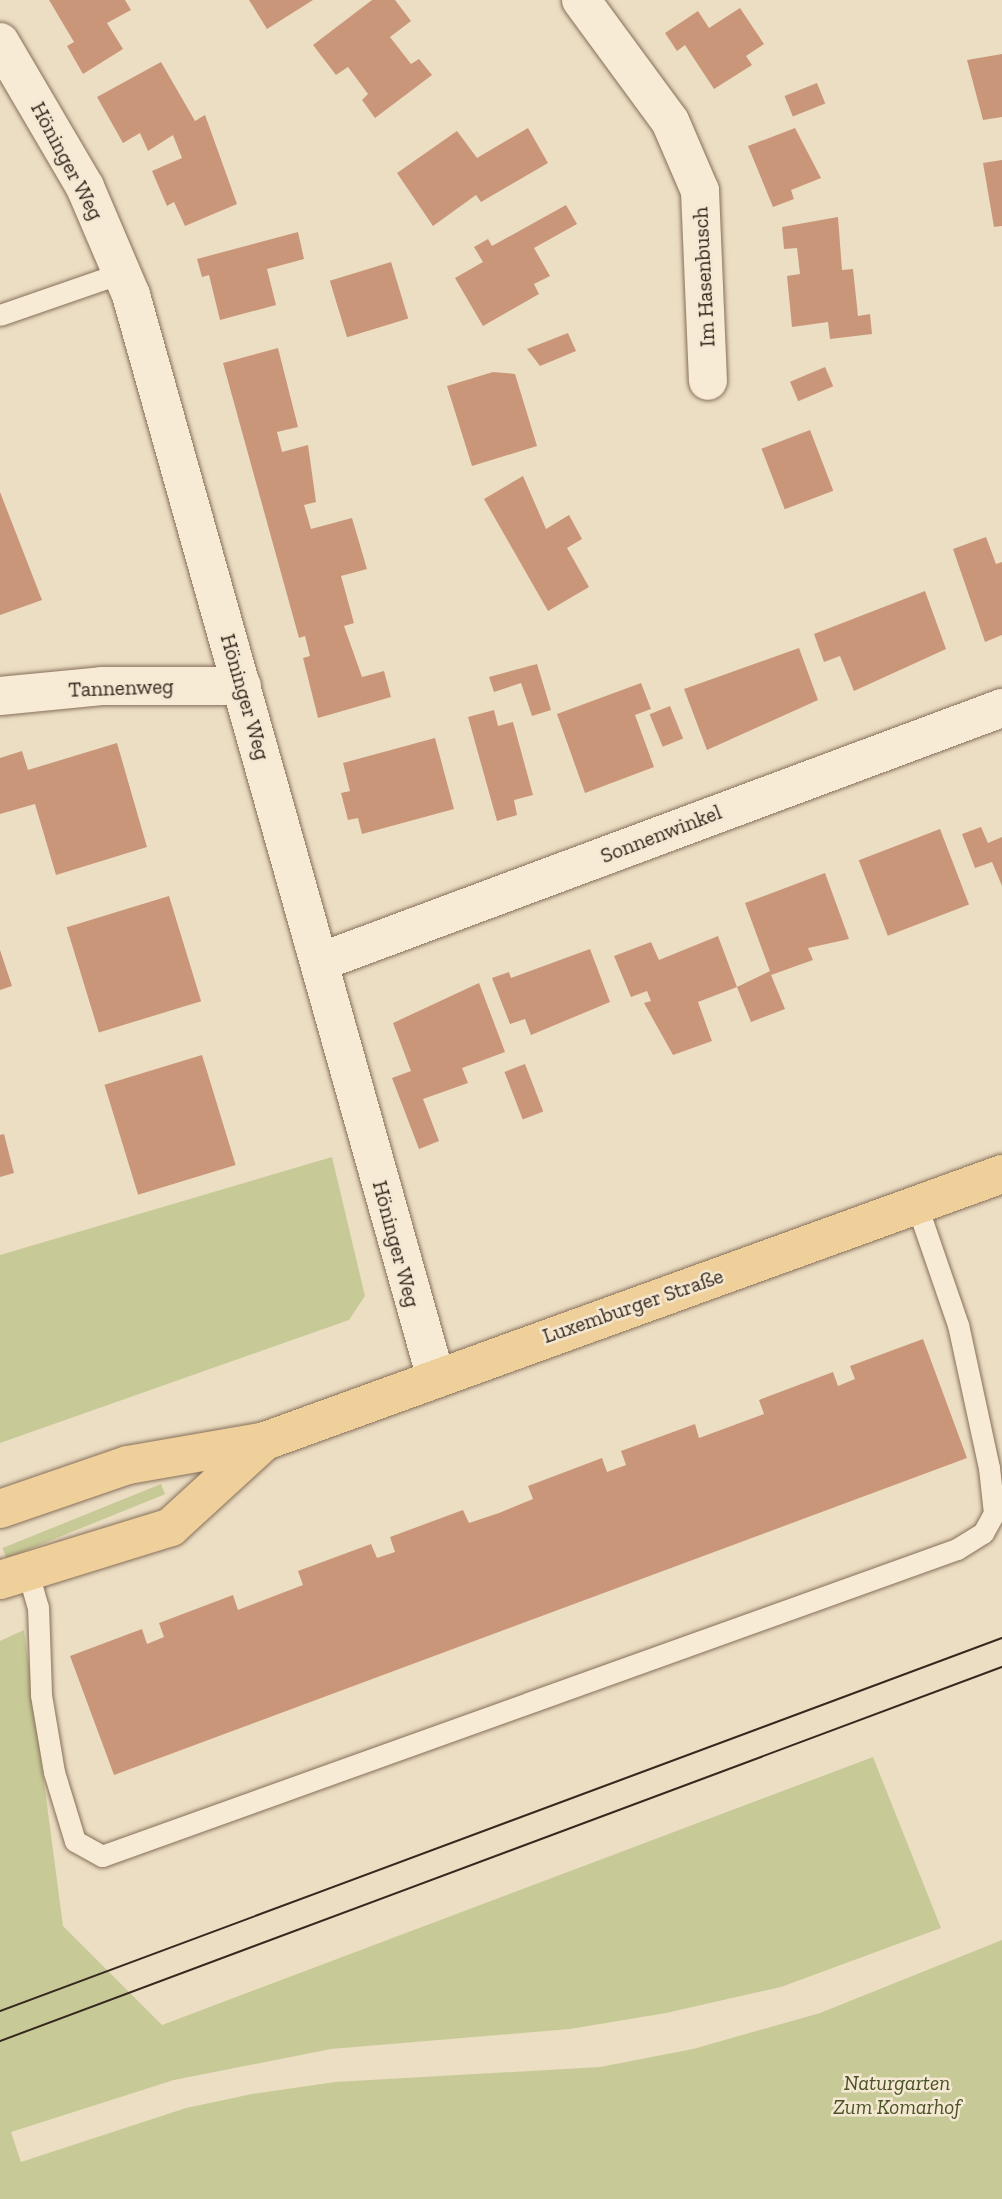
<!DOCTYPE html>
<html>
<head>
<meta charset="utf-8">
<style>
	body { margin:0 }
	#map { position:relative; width:1002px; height:2199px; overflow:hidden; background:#ecdec3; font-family:"Zilla Slab",serif }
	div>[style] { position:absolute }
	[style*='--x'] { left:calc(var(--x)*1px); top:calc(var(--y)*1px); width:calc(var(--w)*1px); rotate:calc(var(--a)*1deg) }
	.green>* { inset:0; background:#c7ca97; transform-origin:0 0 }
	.building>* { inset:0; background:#ca9679; transform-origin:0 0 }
	.roads { filter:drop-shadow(0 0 2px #866f5a) drop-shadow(0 0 2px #866f5a) }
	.lane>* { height:21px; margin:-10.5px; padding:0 10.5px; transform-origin:10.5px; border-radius:10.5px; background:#f8ebd5 }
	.street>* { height:38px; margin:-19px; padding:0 19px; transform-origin:19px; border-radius:19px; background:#f8ebd5 }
	.primary>* { height:38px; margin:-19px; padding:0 19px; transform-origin:19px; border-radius:19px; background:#efd09b }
	.tram>* { height:2px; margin:-1px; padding:0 1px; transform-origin:1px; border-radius:1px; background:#36281e }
	span { translate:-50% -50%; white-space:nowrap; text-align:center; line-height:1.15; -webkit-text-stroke:5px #f4e8d2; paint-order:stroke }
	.street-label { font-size:21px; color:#36281e }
	.park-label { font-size:21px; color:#495225; font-style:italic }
</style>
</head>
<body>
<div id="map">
	<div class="green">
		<i style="clip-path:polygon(332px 1157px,365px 1296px,349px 1320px,0 1443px,0 1255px)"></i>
		<i style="left:161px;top:1484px;width:11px;height:171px;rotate:68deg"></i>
		<i style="clip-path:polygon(24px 1630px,63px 1926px,162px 2025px,873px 1757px,941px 1928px,781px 1987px,666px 2013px,570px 2029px,331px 2049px,174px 2080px,11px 2132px,21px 2162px,186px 2108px,252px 2094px,335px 2082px,600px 2067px,693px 2049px,820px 2013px,1002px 1940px,1002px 2199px,0 2199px,0 1641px)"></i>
	</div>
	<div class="building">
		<i style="clip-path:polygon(49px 0,125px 0,131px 10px,107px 23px,123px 49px,83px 74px,67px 46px,74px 42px)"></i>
		<i style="clip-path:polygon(249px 0,313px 0,267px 29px)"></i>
		<i style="clip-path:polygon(372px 0,395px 0,411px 21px,390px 37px,411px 64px,419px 59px,432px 75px,375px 118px,362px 100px,368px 94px,348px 67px,336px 75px,313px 45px)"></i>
		<i style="clip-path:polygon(740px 8px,764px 44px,746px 56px,752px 65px,714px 89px,685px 45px,677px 51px,665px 33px,698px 11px,709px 28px)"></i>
		<i style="clip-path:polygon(1002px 54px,1002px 117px,983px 120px,967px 60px)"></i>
		<i style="clip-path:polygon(161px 62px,195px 121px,205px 115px,237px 204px,185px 226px,174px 202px,167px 206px,152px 171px,182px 158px,173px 135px,148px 151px,140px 133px,123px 143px,97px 97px)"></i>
		<i style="left:817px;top:83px;width:22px;height:35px;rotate:68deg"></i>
		<i style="clip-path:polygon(528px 128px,548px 163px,481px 202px,476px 195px,433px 226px,397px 173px,457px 131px,477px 158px)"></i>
		<i style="clip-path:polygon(795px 128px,821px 178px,791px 190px,794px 199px,773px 207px,748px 146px)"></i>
		<i style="clip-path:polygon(1002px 160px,1002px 226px,994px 227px,983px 163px)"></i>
		<i style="clip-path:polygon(566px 205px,577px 224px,534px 248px,550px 276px,534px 284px,539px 294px,483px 326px,455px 278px,483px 262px,474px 247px,488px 239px,492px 246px)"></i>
		<i style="clip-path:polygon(838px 217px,842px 270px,853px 269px,858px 316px,870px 314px,872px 334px,830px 339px,828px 322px,792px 327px,787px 276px,800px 274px,797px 248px,784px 249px,782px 227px)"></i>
		<i style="clip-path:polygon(298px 232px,304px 259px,267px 269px,276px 305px,220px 320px,209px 275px,202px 277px,197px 259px)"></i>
		<i style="left:391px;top:262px;width:59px;height:64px;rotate:73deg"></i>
		<i style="clip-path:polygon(568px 333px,576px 351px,540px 366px,527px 349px)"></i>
		<i style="clip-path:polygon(278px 348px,298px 427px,277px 432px,282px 452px,308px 445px,316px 502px,304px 505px,311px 529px,352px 518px,367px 569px,341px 576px,354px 623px,344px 626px,362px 677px,384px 671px,391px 697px,318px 718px,303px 658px,310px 656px,305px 636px,299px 638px,223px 363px)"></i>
		<i style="left:825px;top:367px;width:21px;height:38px;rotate:67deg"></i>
		<i style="clip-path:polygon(493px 372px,515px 374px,537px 446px,472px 466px,447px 386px)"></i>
		<i style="left:810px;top:430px;width:65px;height:52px;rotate:69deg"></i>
		<i style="clip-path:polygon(523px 476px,546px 529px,569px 515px,582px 539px,567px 548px,589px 587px,548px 611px,484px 499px)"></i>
		<i style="clip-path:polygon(0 492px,42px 600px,0 615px)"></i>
		<i style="clip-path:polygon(986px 537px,996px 564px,1002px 562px,1002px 635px,985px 642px,953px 549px)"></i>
		<i style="clip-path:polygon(925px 591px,946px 649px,854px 691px,840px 656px,824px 662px,814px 634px)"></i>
		<i style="clip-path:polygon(799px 648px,818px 700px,707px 750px,684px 689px)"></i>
		<i style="clip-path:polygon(537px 664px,551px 710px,532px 716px,521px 683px,494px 692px,489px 677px)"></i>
		<i style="clip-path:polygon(641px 683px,651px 709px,635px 715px,654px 767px,585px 793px,557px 714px)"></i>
		<i style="left:670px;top:706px;width:35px;height:22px;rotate:68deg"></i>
		<i style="clip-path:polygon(494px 710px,498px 726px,513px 722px,533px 795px,514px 800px,517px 815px,497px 821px,468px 717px)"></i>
		<i style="clip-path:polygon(435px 738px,454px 809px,362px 834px,358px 818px,348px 820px,341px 793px,350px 791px,343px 763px)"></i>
		<i style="clip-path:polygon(117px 743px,147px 847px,56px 875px,35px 804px,0 814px,0 758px,22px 751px,28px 770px)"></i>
		<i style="clip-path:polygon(981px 827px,988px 843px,1002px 837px,1002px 886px,992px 862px,975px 868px,962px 834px)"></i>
		<i style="left:940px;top:829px;width:81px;height:87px;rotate:69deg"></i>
		<i style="clip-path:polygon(825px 873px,849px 939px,808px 948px,813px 960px,771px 975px,785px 1009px,751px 1022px,737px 987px,770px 971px,745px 903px)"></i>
		<i style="left:169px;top:896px;width:110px;height:107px;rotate:73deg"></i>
		<i style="clip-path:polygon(718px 936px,737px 987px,698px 1002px,712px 1041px,673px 1055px,644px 1003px,651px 1001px,647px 991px,631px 997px,614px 956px,651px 942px,659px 960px)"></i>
		<i style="clip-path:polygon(590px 949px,610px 1002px,531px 1035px,525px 1019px,510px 1024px,492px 978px,509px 972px,511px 978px)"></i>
		<i style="clip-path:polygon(0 950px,12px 986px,0 990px)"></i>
		<i style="clip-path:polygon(479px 983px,505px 1052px,462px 1068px,468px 1083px,423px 1099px,439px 1141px,419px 1149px,392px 1078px,411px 1071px,393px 1023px)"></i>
		<i style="left:202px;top:1055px;width:115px;height:102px;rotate:73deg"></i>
		<i style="left:525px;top:1064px;width:51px;height:22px;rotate:69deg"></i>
		<i style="clip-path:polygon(4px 1134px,14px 1173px,0 1177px,0 1135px)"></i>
		<i style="clip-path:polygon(923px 1339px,967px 1458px,114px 1775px,70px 1656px,142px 1629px,147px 1644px,164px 1637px,159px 1623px,233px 1595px,238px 1610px,303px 1585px,298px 1571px,371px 1544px,377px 1558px,395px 1552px,390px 1537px,463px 1510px,469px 1523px,499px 1513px,533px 1499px,528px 1486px,602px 1458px,607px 1472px,626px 1465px,621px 1451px,695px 1424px,699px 1438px,764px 1414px,759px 1400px,833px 1372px,838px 1386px,855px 1379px,850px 1366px)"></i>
	</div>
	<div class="roads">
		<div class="lane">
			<i style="--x:0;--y:315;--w:128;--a:-19.1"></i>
			<i style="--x:28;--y:1573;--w:35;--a:74"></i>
			<i style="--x:38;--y:1607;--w:88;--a:88"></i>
			<i style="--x:41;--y:1695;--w:78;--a:80.4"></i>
			<i style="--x:54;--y:1772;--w:72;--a:73.1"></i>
			<i style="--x:75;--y:1841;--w:31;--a:29"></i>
			<i style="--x:102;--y:1856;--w:908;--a:-19.75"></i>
			<i style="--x:957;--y:1549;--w:31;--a:-32"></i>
			<i style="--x:983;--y:1533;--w:23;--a:-61"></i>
			<i style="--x:994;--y:1513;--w:45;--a:-96.3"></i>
			<i style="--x:989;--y:1468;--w:146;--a:-102.2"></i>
			<i style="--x:958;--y:1325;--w:126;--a:-109"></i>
		</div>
		<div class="street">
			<i style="--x:581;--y:0;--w:150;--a:53.7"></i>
			<i style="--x:670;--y:121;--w:76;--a:66.8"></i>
			<i style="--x:700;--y:191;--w:190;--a:87.6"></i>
			<i style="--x:0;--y:42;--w:168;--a:59.6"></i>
			<i style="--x:85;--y:187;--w:117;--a:66.9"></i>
			<i style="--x:131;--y:295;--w:1122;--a:74.28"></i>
			<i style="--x:0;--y:696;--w:102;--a:-5.6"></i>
			<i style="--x:102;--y:686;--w:140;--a:0"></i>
			<i style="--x:320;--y:962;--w:728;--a:-20.43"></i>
		</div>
		<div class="primary">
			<i style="--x:0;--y:1509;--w:135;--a:-19"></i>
			<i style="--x:128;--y:1465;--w:139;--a:-9.9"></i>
			<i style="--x:265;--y:1441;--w:784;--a:-19.91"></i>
			<i style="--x:0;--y:1580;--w:179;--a:-17.2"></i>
			<i style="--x:171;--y:1527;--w:127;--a:-42.5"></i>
		</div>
	</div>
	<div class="tram">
		<i style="--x:0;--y:2011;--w:1069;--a:-20.42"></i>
		<i style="--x:0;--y:2041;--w:1070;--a:-20.47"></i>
	</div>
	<div class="street-label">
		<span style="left:67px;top:161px;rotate:62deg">Höninger Weg</span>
		<span style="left:704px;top:277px;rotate:-93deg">Im Hasenbusch</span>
		<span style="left:121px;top:688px;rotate:-2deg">Tannenweg</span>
		<span style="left:245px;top:697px;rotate:74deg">Höninger Weg</span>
		<span style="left:661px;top:834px;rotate:-21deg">Sonnenwinkel</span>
		<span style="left:396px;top:1244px;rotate:75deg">Höninger Weg</span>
		<span style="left:633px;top:1306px;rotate:-19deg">Luxemburger Straße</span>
	</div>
	<div class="park-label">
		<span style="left:897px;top:2095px">Naturgarten<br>Zum Komarhof</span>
	</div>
</div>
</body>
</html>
